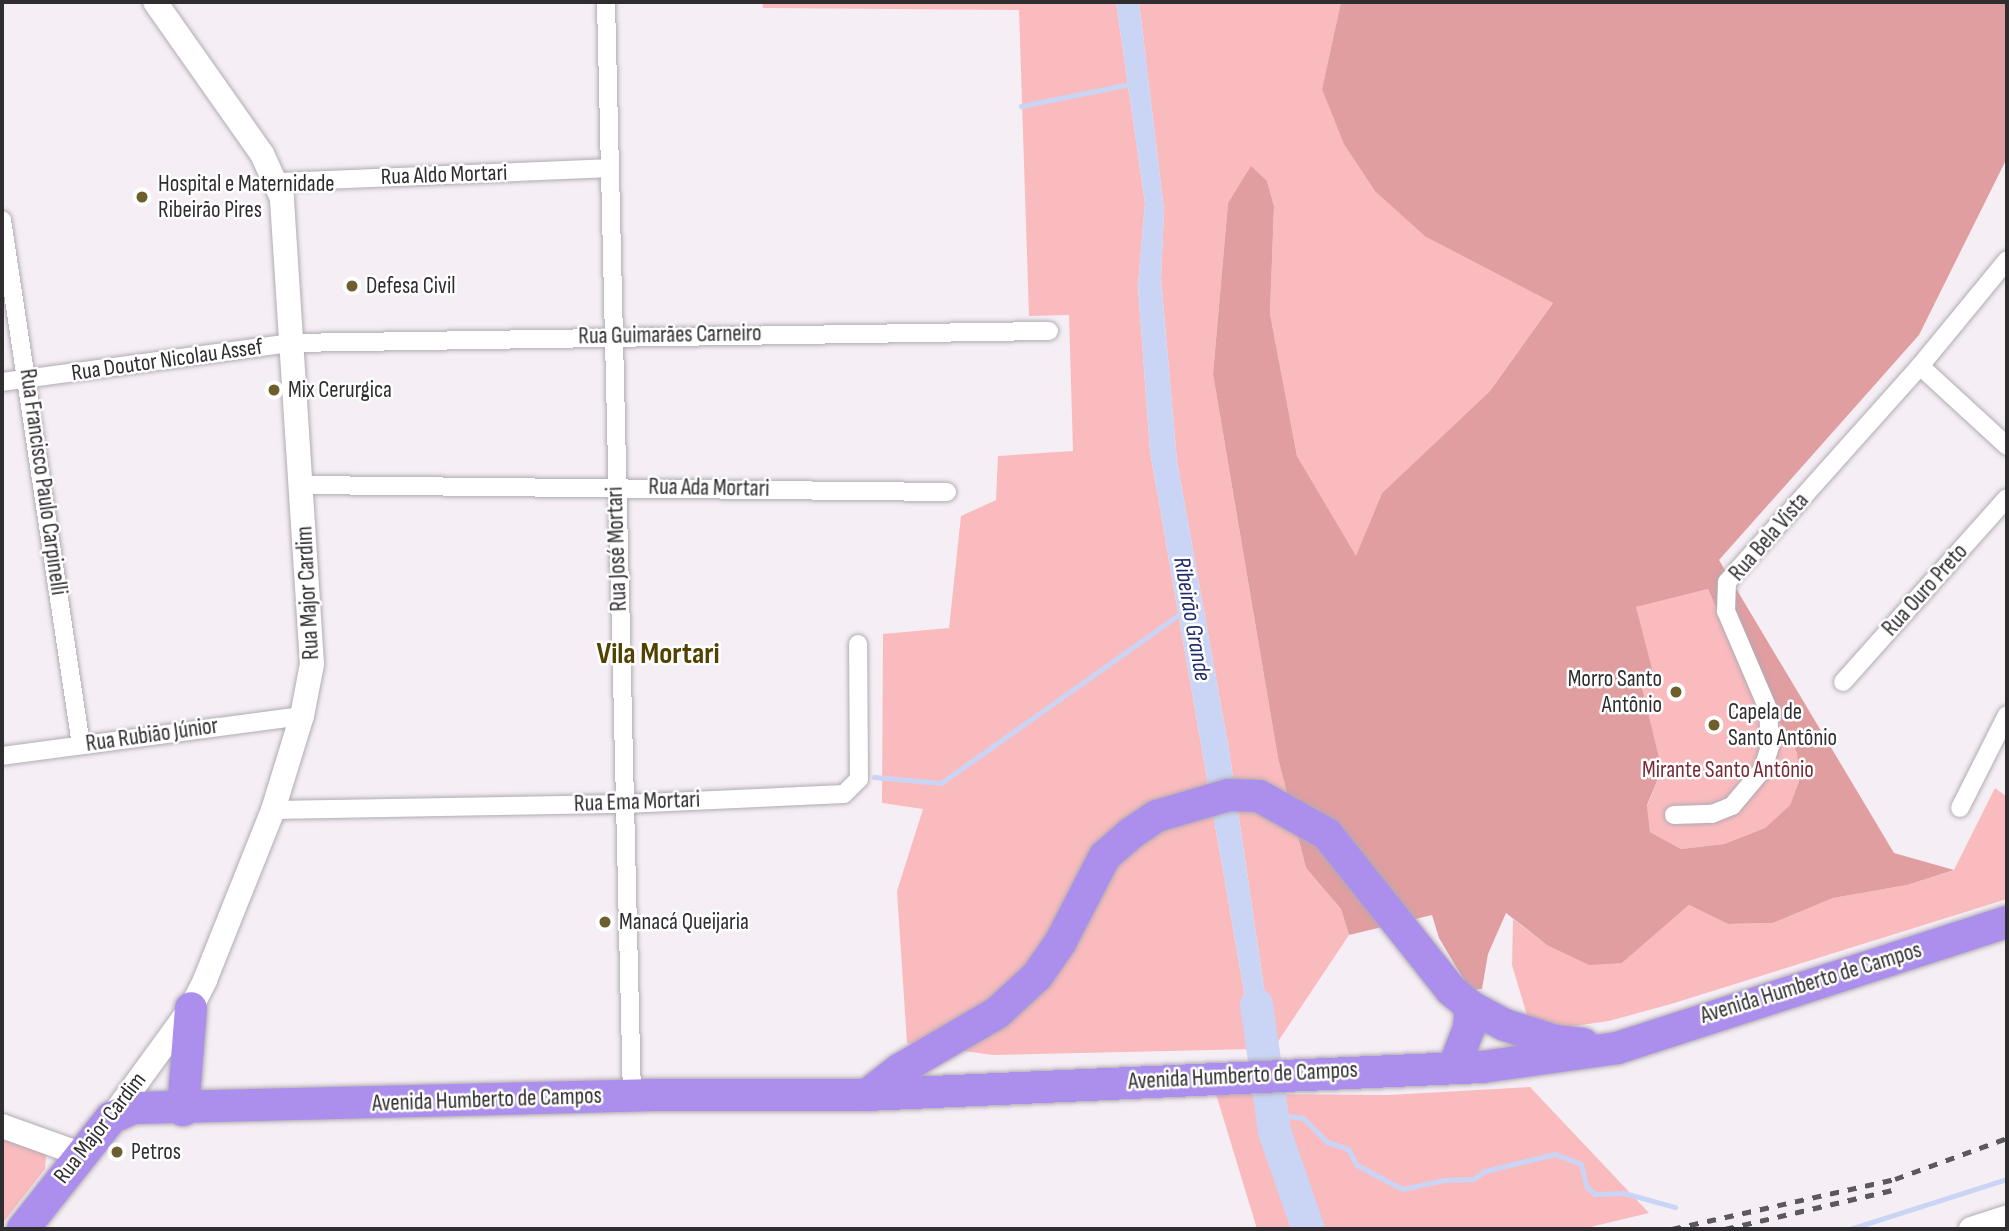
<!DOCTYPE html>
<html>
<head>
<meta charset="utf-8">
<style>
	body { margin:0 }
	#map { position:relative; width:2009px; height:1231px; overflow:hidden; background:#f5eef5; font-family:"Sofia Sans Condensed",sans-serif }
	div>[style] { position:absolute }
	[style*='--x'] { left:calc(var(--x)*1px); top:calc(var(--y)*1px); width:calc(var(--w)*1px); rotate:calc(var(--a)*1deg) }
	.green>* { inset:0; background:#fabbbe }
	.forest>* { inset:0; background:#e09ea1 }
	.water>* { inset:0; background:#cad5f6 }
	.stream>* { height:5px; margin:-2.5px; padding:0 2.5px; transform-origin:2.5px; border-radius:2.5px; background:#cad5f6 }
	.river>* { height:33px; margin:-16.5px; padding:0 16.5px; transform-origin:16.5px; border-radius:16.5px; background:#cad5f6 }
	.roads { filter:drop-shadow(0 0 2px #b1abb2) drop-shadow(0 0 2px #b1abb2) }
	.street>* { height:18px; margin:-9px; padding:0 9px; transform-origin:9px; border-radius:9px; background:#fff }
	.secondary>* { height:24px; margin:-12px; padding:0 12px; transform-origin:12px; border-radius:12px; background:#fff }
	.highway>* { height:32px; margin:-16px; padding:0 16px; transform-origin:16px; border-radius:16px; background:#ac8fed }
	.rail>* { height:5px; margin-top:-2.5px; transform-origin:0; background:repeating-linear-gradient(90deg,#5c585c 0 9px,transparent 0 18px) }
	.dots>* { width:19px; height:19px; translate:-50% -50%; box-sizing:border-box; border:4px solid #fff; border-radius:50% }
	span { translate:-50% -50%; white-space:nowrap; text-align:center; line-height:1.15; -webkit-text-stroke:5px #fff; paint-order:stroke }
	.street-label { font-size:23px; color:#302d30 }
	.poi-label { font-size:23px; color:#302d30 }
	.left { translate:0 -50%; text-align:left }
	.right { translate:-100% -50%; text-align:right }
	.park-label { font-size:23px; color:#792b35 }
	.water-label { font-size:24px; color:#202c6b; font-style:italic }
	.district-label { font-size:30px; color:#514200; font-weight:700 }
	.frame { position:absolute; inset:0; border:4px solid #302d30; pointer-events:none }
</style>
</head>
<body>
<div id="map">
	<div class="green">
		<i style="clip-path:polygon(762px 2px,1116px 2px,1145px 203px,1138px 286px,1150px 451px,1254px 1049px,993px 1055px,907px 1043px,897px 891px,923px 809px,882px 803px,883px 634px,949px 628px,961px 516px,996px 500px,998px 456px,1073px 451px,1069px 315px,1029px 316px,1019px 10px,763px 8px)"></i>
		<i style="clip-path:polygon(1139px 2px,1341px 2px,1322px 89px,1426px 237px,1553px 303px,1490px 391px,1382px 493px,1356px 557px,1297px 456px,1270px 314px,1274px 206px,1267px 181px,1251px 167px,1228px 203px,1213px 374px,1278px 758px,1306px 868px,1341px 909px,1349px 935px,1273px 1049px,1229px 750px,1177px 461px,1161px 279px,1164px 210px)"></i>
		<i style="clip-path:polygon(1708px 589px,1761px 709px,1782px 725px,1797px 753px,1799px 781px,1790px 805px,1765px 828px,1724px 844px,1681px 849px,1650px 832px,1647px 806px,1662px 769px,1640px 679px,1636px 607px)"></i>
		<i style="clip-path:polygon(1995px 788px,2007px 797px,2007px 899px,1671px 1004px,1609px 1021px,1532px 1032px,1512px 965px,1513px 919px,1547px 945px,1622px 963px,1689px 905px,1728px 924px,1773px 923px,1833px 898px,1907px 885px,1954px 870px)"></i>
		<i style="clip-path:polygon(1530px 1087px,1649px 1213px,1582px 1229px,1257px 1229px,1216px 1094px,1388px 1095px)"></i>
		<i style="clip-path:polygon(2px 1134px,37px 1144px,46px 1156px,45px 1169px,2px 1224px)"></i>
	</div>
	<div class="forest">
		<i style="clip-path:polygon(evenodd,1341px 2px,2007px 2px,2007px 158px,1919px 335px,1719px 560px,1894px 853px,1954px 870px,1907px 885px,1833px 898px,1773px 923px,1728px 924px,1689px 905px,1622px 963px,1589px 965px,1547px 945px,1506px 913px,1488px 954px,1482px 989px,1470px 990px,1439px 938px,1432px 915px,1349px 935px,1341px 909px,1306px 868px,1278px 758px,1213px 374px,1228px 203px,1251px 166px,1267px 181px,1274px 206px,1270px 314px,1297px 456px,1356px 556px,1382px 493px,1490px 391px,1553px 303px,1426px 237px,1375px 191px,1344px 144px,1322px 89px,1341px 2px,1708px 589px,1761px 709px,1782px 725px,1797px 753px,1799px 781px,1790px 805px,1765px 828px,1724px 844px,1681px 849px,1650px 832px,1647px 805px,1662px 769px,1640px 679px,1653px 673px,1636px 607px,1708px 589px)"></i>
	</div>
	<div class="water">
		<i style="clip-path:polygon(1116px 2px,1139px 2px,1164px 210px,1161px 279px,1177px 461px,1229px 750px,1273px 1049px,1254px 1049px,1150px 451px,1138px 286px,1145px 203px)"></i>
	</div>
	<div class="stream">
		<i style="--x:1021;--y:106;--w:116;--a:-11.4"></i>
		<i style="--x:874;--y:777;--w:67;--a:5.1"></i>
		<i style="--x:941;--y:783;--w:301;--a:-35.3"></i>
		<i style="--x:1270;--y:1105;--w:15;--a:42"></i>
		<i style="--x:1281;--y:1115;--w:22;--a:8"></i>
		<i style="--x:1303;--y:1118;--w:34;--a:45"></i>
		<i style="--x:1327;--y:1142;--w:22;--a:18"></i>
		<i style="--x:1348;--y:1149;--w:18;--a:61"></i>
		<i style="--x:1357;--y:1165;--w:51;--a:28.1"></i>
		<i style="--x:1402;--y:1189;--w:43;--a:-12.1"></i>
		<i style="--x:1444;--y:1180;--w:29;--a:-2"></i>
		<i style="--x:1473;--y:1179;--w:14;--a:-34"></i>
		<i style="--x:1485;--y:1171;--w:72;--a:-13.7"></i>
		<i style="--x:1555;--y:1154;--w:28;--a:21"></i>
		<i style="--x:1581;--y:1164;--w:23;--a:77"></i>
		<i style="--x:1586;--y:1186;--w:12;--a:42"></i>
		<i style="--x:1595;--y:1194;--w:29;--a:-2"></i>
		<i style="--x:1624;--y:1193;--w:53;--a:15.4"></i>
		<i style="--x:1850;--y:1229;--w:165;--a:-17.7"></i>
	</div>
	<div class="river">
		<i style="--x:1256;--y:1004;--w:128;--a:81.9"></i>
		<i style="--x:1274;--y:1131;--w:104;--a:70.9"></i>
	</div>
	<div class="roads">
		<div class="street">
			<i style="--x:606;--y:2;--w:1094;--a:88.64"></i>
			<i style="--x:278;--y:182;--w:331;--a:-2.4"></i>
			<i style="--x:2;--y:220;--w:531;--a:81.44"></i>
			<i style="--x:1920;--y:366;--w:118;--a:42.6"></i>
			<i style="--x:2;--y:382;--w:291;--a:-7.7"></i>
			<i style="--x:290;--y:343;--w:759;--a:-0.91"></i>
			<i style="--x:303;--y:485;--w:644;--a:0.62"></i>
			<i style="--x:1843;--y:682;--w:246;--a:-48.3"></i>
			<i style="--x:2;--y:756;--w:303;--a:-7.6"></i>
			<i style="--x:1960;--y:808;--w:104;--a:-63.2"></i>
			<i style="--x:273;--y:810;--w:351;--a:-1"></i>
			<i style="--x:624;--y:804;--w:220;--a:-2.6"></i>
			<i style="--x:844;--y:794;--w:21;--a:-45"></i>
			<i style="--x:859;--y:779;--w:135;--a:-90.4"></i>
			<i style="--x:1674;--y:815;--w:38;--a:-2"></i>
			<i style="--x:1712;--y:814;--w:22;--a:-22"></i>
			<i style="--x:1732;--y:806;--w:48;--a:-50"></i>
			<i style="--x:1763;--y:769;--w:24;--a:-73"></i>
			<i style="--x:1770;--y:746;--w:37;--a:-93"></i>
			<i style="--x:1768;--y:709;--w:107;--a:-113.2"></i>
			<i style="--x:1726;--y:611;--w:29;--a:-88"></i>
			<i style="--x:1727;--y:582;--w:290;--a:-48.2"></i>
			<i style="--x:1920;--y:366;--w:137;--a:-50.6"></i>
		</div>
		<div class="secondary">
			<i style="--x:111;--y:1118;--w:136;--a:-54"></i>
			<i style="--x:191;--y:1008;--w:31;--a:-63"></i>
			<i style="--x:205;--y:980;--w:183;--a:-68.2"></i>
			<i style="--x:273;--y:810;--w:98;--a:-72.9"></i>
			<i style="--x:302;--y:716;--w:53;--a:-79.1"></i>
			<i style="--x:312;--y:664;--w:467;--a:-93.7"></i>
			<i style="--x:282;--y:198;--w:48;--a:-114.4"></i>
			<i style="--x:262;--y:154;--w:186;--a:-125.1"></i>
			<i style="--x:2;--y:1126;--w:83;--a:19.7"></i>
			<i style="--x:1971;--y:1229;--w:38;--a:-18"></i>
		</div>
		<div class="highway">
			<i style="--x:1454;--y:1067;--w:42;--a:-69"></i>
			<i style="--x:1469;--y:1028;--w:21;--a:-85"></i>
			<i style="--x:867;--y:1095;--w:41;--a:-38"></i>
			<i style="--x:899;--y:1070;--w:113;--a:-30.2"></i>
			<i style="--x:997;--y:1013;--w:54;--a:-42.8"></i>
			<i style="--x:1037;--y:976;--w:40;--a:-55.1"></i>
			<i style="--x:1060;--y:943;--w:98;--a:-62.7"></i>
			<i style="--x:1105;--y:856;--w:33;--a:-41"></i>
			<i style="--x:1130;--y:834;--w:32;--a:-34"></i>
			<i style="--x:1157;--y:816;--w:75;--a:-16.3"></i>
			<i style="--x:1229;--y:795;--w:30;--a:2"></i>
			<i style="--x:1259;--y:796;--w:78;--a:29.2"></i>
			<i style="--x:1327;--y:834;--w:199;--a:51.5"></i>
			<i style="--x:1451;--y:990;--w:26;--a:40"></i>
			<i style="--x:1471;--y:1007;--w:38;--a:28"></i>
			<i style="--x:1505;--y:1025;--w:52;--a:17.7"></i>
			<i style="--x:1555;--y:1041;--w:28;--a:6"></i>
			<i style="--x:183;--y:1110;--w:102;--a:-85.5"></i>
			<i style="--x:23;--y:1229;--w:142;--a:-51.6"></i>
			<i style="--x:111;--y:1118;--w:24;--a:-24"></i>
			<i style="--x:133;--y:1108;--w:521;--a:-1.43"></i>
			<i style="--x:654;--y:1095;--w:213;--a:0"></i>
			<i style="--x:867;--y:1095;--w:616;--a:-2.61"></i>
			<i style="--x:1482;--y:1067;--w:136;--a:-8"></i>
			<i style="--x:1617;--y:1048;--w:410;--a:-17.9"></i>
		</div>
	</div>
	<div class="rail">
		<i style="--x:1672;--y:1229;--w:229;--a:-12.6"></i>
		<i style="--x:1895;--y:1179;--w:119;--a:-20.1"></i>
		<i style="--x:1725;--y:1229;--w:171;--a:-13.1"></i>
	</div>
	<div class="dots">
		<i style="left:142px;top:197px;background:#6d5f2d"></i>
		<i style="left:352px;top:286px;background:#6d5f2d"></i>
		<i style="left:274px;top:390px;background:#6d5f2d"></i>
		<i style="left:1676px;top:692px;background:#6d5f2d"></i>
		<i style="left:1714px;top:725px;background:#6d5f2d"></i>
		<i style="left:605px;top:922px;background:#6d5f2d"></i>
		<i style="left:117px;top:1152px;background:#6d5f2d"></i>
	</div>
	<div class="street-label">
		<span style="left:444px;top:175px;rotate:-2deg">Rua Aldo Mortari</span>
		<span style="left:670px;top:335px;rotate:-1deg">Rua Guimarães Carneiro</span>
		<span style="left:167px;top:360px;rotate:-8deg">Rua Doutor Nicolau Assef</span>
		<span style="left:43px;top:482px;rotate:82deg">Rua Francisco Paulo Carpinelli</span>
		<span style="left:709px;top:488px;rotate:1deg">Rua Ada Mortari</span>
		<span style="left:1769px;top:537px;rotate:-49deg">Rua Bela Vista</span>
		<span style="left:617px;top:549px;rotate:-92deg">Rua José Mortari</span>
		<span style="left:1925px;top:590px;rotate:-48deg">Rua Ouro Preto</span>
		<span style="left:308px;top:593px;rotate:-93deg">Rua Major Cardim</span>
		<span style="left:152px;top:735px;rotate:-8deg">Rua Rubião Júnior</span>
		<span style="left:637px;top:802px;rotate:-2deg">Rua Ema Mortari</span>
		<span style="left:1811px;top:983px;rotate:-17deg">Avenida Humberto de Campos</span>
		<span style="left:1243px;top:1076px;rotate:-3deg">Avenida Humberto de Campos</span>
		<span style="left:487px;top:1100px;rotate:-2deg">Avenida Humberto de Campos</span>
		<span style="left:100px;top:1128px;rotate:-52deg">Rua Major Cardim</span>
	</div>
	<div class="poi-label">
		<span class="left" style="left:158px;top:197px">Hospital e Maternidade<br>Ribeirão Pires</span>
		<span class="left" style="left:366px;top:286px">Defesa Civil</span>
		<span class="left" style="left:288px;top:390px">Mix Cerurgica</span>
		<span class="right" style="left:1662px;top:692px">Morro Santo<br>Antônio</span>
		<span class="left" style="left:1728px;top:725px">Capela de<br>Santo Antônio</span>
		<span class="left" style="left:619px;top:922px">Manacá Queijaria</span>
		<span class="left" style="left:131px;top:1152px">Petros</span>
	</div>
	<div class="park-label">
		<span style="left:1728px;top:770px">Mirante Santo Antônio</span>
	</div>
	<div class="water-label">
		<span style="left:1192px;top:619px;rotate:80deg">Ribeirão Grande</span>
	</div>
	<div class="district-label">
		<span style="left:658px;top:654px">Vila Mortari</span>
	</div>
	<div class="frame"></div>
</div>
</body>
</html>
